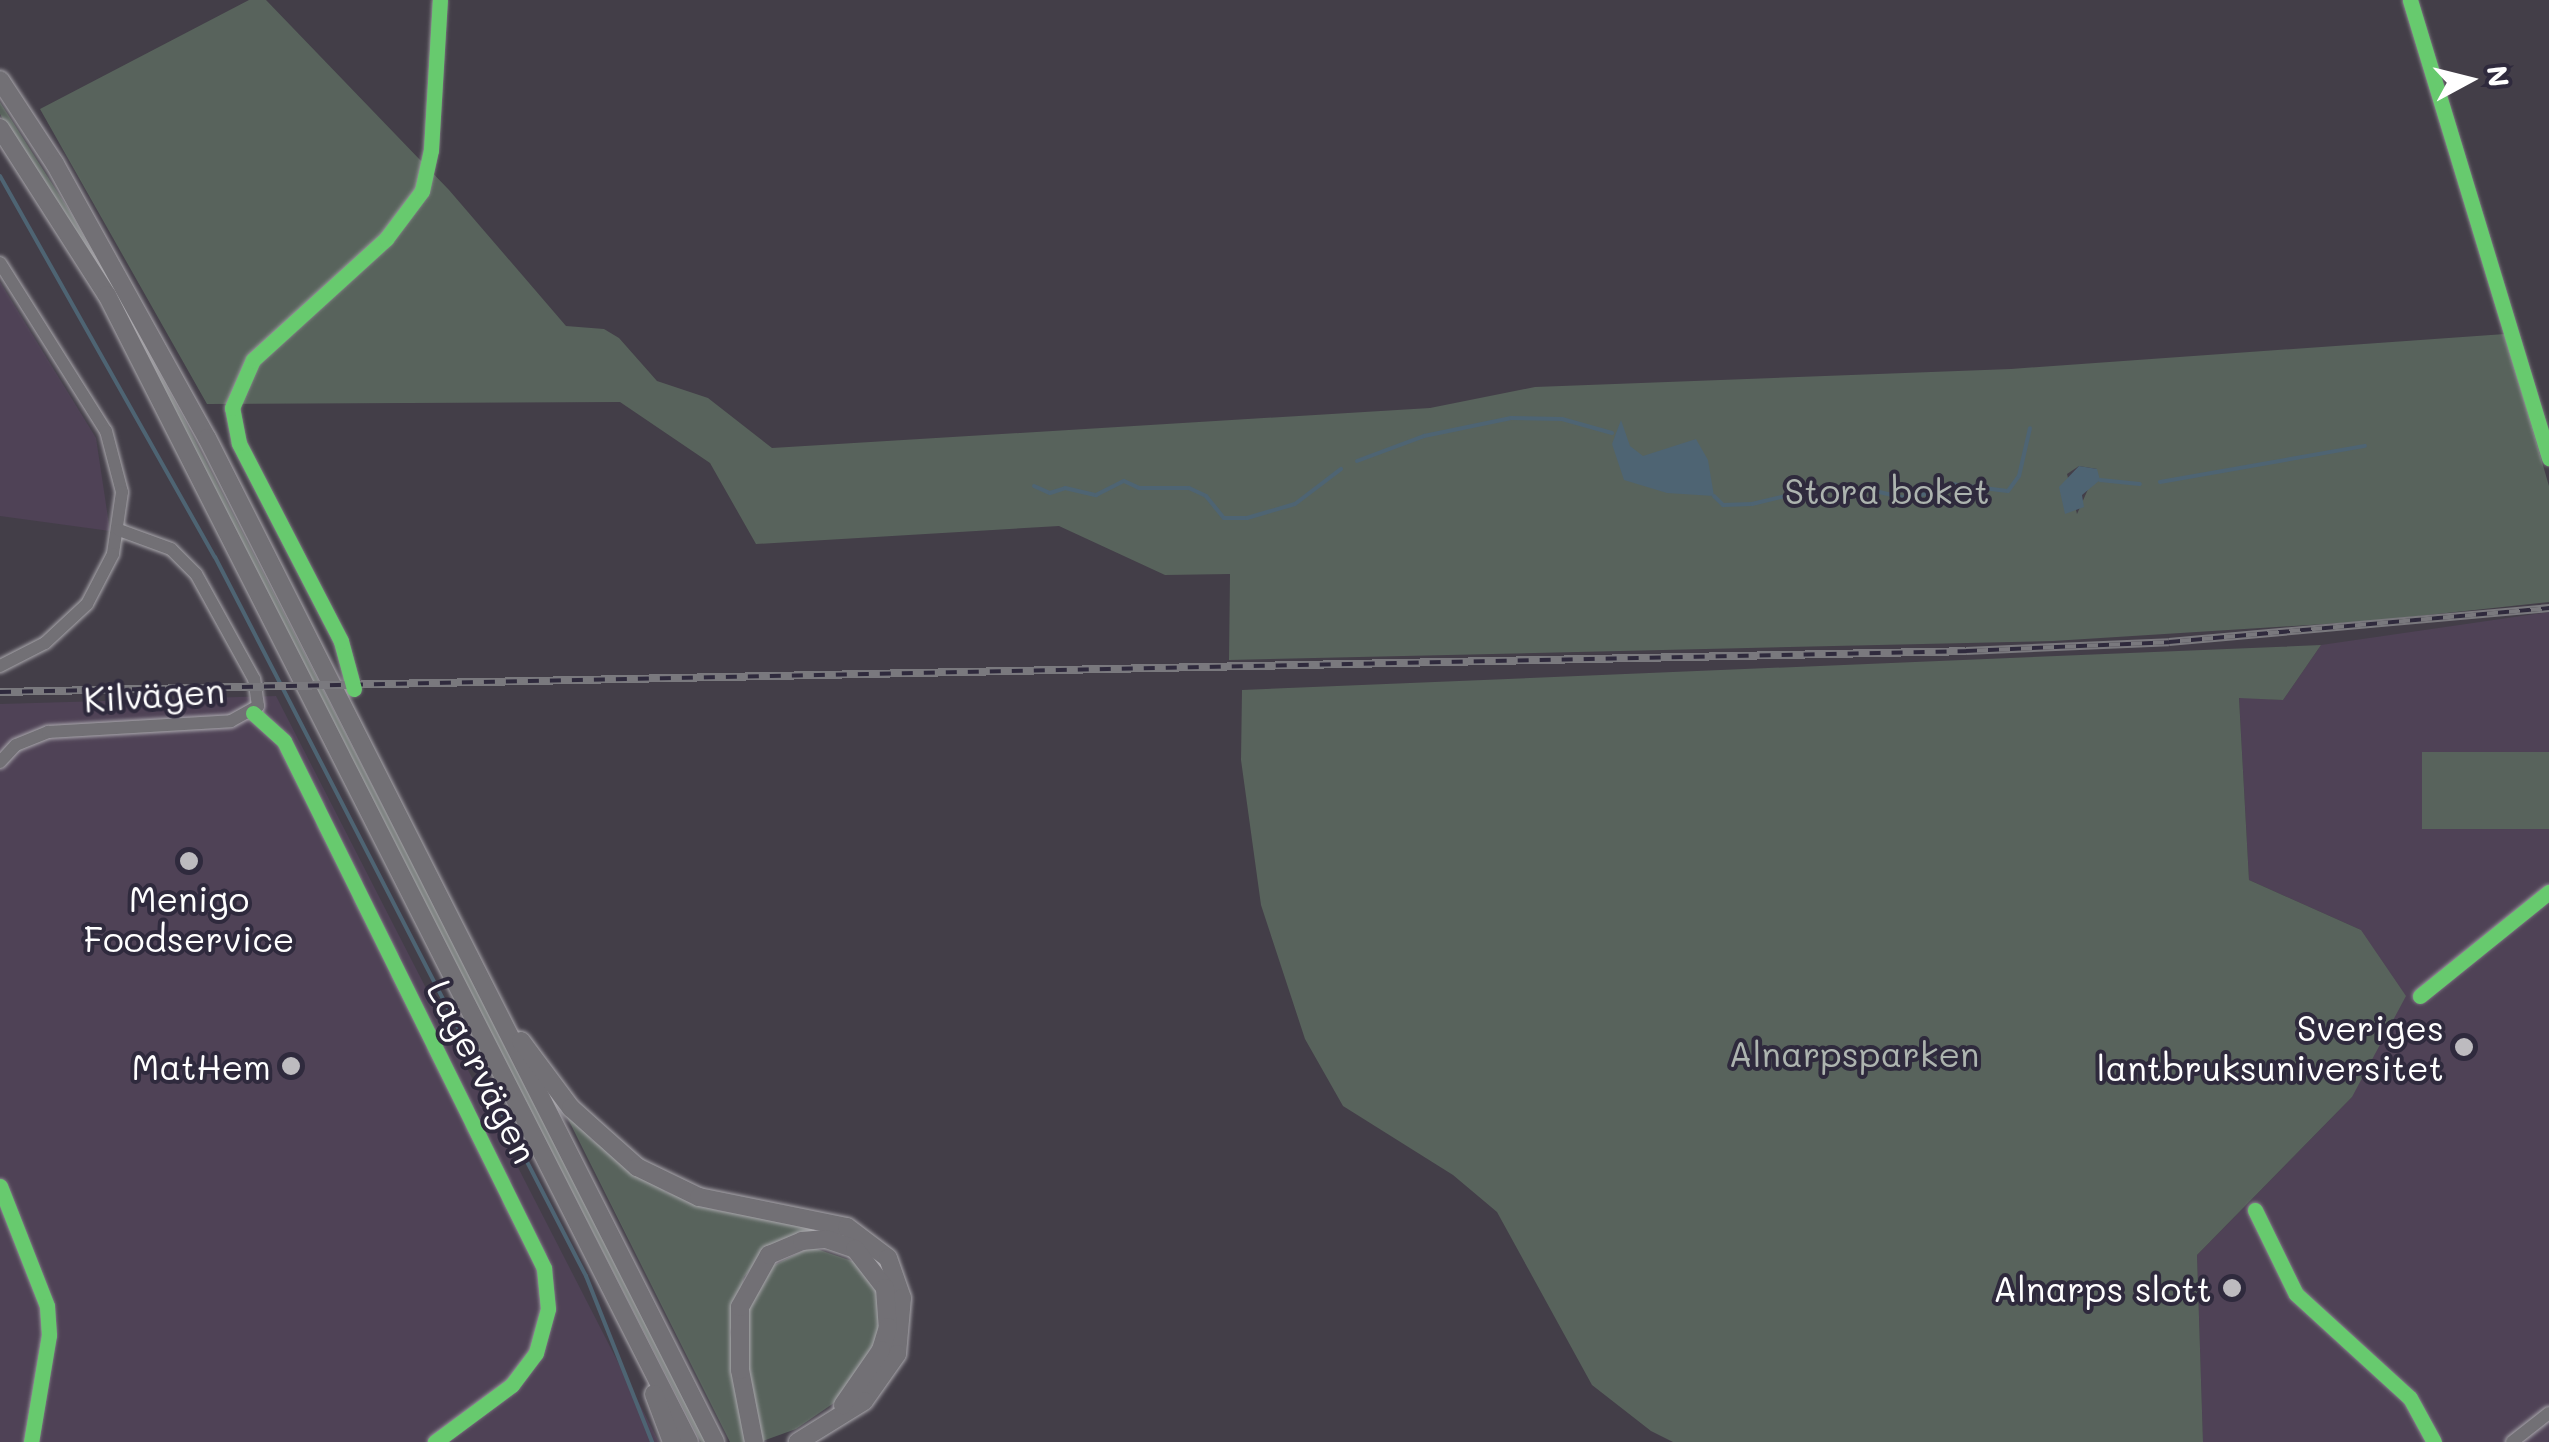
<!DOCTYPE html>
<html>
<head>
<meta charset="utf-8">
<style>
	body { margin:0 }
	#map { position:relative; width:2549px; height:1442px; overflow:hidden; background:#433e48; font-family:Mali,sans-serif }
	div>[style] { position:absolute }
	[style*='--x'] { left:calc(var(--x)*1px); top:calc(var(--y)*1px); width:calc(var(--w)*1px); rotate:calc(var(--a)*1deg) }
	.built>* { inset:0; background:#4f4256 }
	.green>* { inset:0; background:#58635c; transform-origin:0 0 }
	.water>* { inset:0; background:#4e6473 }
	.stream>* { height:4px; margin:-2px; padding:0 2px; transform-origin:2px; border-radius:2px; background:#4e6473 }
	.roads { filter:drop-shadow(0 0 2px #aaa8ad) drop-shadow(0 0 2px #aaa8ad) }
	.minor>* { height:12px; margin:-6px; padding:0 6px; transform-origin:6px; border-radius:6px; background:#727075 }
	.highway>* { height:18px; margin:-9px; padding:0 9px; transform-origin:9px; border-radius:9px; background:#727075 }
	.rail>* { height:8px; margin-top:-4px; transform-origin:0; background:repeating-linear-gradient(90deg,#2f2a3d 0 11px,#7a797e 0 22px); box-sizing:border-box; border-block:2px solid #7a797e }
	.cycleway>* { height:15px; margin:-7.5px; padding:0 7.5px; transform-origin:7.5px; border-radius:7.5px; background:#67ca6e }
	.dots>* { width:28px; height:28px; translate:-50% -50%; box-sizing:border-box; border:5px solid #2f2a3d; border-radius:50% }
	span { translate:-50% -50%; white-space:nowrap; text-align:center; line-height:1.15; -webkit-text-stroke:8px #2f2a3d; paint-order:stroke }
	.park-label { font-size:35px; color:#adb4af }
	.street-label { font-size:35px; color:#fff }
	.poi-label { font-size:35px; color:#fff }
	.right { translate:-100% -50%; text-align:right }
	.north { position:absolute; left:2419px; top:30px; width:100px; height:100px; -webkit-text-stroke:8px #2f2a3d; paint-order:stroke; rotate:83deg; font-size:28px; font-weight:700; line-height:40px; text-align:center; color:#fff }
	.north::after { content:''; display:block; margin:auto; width:35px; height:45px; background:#fff; clip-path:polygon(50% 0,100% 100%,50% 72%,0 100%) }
</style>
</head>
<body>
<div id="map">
	<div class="built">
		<i style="clip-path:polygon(0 282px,96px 438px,110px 531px,0 516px)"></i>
		<i style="clip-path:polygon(2549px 612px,2549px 1442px,2203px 1442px,2197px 1255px,2352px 1097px,2361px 930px,2249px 880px,2239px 697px,2283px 700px,2321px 645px)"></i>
		<i style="clip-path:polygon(276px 696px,659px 1442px,0 1442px,0 704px)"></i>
	</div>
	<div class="green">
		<i style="clip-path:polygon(evenodd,249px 0,266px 0,449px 190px,566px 326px,604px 329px,619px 338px,657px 381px,708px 398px,772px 448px,1430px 408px,1535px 387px,2011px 369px,2505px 334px,2549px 486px,2549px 602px,2372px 621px,2053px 641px,1229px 660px,1230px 574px,1165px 575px,1059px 526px,756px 544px,710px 463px,620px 402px,207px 404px,40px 109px,249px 0,2079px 466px,2097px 469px,2077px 514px,2067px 474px,2079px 466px)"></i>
		<i style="clip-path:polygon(0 102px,72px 215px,183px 417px,709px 1442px,701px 1442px,380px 818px,0 114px)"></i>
		<i style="clip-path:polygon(2321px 645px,2283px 700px,2239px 698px,2249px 880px,2361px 930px,2406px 996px,2352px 1097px,2197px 1255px,2203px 1442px,1673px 1442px,1651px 1431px,1592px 1385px,1497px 1212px,1453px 1175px,1343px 1106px,1305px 1039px,1261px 905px,1241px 760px,1242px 690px)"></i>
		<i style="left:2549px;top:752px;width:77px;height:127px;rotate:90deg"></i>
		<i style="clip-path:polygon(560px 1103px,592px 1140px,666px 1192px,716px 1210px,853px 1235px,794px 1235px,771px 1245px,744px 1277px,730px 1332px,748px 1442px,730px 1442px)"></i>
		<i style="clip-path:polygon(811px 1247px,858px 1263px,876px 1290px,880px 1331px,847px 1394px,796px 1429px,760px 1442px,745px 1358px,747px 1307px,768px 1268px)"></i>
	</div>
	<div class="water">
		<i style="clip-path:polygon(1621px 420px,1630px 446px,1643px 456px,1696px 439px,1708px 460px,1714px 496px,1667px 493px,1624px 480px,1612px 444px)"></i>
		<i style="clip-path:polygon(2079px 466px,2097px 469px,2100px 480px,2082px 495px,2084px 507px,2065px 514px,2059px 487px)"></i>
	</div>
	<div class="stream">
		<i style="--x:0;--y:176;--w:437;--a:60.6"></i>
		<i style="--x:215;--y:557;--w:809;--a:62.71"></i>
		<i style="--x:586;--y:1276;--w:179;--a:68.3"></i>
		<i style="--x:1357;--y:461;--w:72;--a:-20.5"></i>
		<i style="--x:1424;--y:436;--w:89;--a:-11.7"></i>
		<i style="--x:1511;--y:418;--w:51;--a:1.1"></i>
		<i style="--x:1562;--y:419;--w:52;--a:15.6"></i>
		<i style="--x:2100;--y:480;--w:40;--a:5.7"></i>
		<i style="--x:2160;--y:482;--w:208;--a:-10"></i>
		<i style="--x:1034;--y:486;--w:17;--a:24"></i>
		<i style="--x:1050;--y:493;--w:16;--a:-18"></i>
		<i style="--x:1065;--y:488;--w:32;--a:13"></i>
		<i style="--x:1096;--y:495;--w:31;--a:-27"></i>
		<i style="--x:1124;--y:481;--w:17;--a:25"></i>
		<i style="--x:1139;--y:488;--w:50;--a:0"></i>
		<i style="--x:1189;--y:488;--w:19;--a:25"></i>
		<i style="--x:1206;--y:496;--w:28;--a:51"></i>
		<i style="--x:1224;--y:518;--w:23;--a:0"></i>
		<i style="--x:1247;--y:518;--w:50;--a:-16.3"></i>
		<i style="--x:1295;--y:504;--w:58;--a:-37.3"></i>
		<i style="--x:1714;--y:496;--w:13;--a:45"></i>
		<i style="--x:1723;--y:505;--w:29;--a:-2"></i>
		<i style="--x:1752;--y:504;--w:56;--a:-13.5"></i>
		<i style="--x:1806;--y:491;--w:60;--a:-1.9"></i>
		<i style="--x:1866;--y:489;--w:45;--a:12.8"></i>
		<i style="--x:1910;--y:499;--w:44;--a:-20.1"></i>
		<i style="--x:1951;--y:484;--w:57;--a:7"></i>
		<i style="--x:2008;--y:491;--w:19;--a:-54"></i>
		<i style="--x:2019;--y:476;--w:49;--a:-77.1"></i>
	</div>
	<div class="roads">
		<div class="minor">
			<i style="--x:2410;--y:0;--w:479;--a:73.1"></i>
			<i style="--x:0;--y:263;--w:199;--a:57.8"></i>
			<i style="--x:106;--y:431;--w:63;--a:75.3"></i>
			<i style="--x:122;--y:492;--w:63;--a:98.3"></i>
			<i style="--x:113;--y:554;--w:56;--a:117.5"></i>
			<i style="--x:87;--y:604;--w:57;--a:137.1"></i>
			<i style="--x:45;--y:643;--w:51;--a:152.9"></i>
			<i style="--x:354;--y:689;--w:50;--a:-105.2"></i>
			<i style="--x:341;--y:641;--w:223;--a:-117.3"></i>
			<i style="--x:239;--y:443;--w:36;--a:-101"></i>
			<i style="--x:232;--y:408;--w:52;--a:-66.4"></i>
			<i style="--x:253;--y:360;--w:180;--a:-42.3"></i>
			<i style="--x:386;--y:239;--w:60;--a:-53.1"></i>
			<i style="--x:422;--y:191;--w:42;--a:-77.6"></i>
			<i style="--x:431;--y:150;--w:150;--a:-86.6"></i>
			<i style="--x:253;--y:713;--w:42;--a:42.1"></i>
			<i style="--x:284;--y:741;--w:588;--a:63.74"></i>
			<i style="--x:544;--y:1268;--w:41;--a:84.4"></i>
			<i style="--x:548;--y:1309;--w:46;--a:105.3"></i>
			<i style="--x:536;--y:1353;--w:40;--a:127"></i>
			<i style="--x:512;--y:1385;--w:96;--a:143.5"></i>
			<i style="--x:0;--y:762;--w:23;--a:-47"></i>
			<i style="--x:16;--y:745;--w:35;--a:-22"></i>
			<i style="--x:48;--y:732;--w:183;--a:-3.4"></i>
			<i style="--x:231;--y:721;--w:31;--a:-29"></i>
			<i style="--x:258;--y:706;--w:27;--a:-98"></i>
			<i style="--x:254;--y:679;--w:120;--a:-118.9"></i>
			<i style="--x:196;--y:574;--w:35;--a:-135"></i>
			<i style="--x:171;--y:549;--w:55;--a:-159.9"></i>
			<i style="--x:2420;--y:996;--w:166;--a:-38.9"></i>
			<i style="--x:0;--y:1186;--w:129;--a:68.6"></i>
			<i style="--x:47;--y:1306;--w:29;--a:86"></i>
			<i style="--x:49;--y:1335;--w:109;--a:99.5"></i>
			<i style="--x:2255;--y:1210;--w:93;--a:64"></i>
			<i style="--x:2296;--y:1294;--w:154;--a:42.4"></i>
			<i style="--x:2410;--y:1398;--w:50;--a:61.4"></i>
			<i style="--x:2512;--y:1442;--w:47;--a:-38.1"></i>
		</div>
		<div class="highway">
			<i style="--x:0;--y:80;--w:100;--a:56.8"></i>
			<i style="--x:55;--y:164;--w:313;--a:61"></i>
			<i style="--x:207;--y:438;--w:1125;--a:63.16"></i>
			<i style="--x:0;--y:128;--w:198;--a:57.4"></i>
			<i style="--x:107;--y:295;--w:1286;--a:63.1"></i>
			<i style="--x:521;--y:1041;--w:84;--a:53.3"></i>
			<i style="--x:571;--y:1108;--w:89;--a:41.8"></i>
			<i style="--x:637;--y:1167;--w:69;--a:25.8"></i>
			<i style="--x:699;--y:1197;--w:151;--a:11.5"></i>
			<i style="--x:847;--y:1227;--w:51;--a:37.1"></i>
			<i style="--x:888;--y:1258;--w:42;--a:70.7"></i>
			<i style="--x:902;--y:1298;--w:56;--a:95.1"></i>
			<i style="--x:897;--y:1354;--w:57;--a:125.1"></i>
			<i style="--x:864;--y:1401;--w:78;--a:148.2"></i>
			<i style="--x:654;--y:1394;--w:51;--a:69.4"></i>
			<i style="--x:754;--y:1442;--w:73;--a:-101"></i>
			<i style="--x:740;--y:1370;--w:63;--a:-90"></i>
			<i style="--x:740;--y:1307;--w:60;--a:-60.9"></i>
			<i style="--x:769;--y:1255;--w:36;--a:-23"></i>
			<i style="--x:802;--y:1241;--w:24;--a:-5"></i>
			<i style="--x:826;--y:1239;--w:31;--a:19"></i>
			<i style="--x:855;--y:1249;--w:49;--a:52.4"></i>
			<i style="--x:885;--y:1288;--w:39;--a:86"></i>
			<i style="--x:888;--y:1327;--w:24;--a:107"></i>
			<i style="--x:881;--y:1350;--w:67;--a:124.6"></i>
		</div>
	</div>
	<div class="rail">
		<i style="--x:0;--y:692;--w:1966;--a:-1.19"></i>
		<i style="--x:1966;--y:651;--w:203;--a:-2.5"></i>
		<i style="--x:2169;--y:642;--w:382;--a:-5.1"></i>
	</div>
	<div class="cycleway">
		<i style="--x:2410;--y:0;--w:479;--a:73.1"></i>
		<i style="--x:354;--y:689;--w:50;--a:-105.2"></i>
		<i style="--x:341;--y:641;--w:223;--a:-117.3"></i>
		<i style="--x:239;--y:443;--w:36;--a:-101"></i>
		<i style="--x:232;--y:408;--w:52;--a:-66.4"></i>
		<i style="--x:253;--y:360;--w:180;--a:-42.3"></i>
		<i style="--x:386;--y:239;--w:60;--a:-53.1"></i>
		<i style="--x:422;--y:191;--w:42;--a:-77.6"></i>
		<i style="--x:431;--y:150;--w:150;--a:-86.6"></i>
		<i style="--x:253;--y:713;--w:42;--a:42.1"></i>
		<i style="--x:284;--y:741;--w:588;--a:63.74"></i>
		<i style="--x:544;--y:1268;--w:41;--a:84.4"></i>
		<i style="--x:548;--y:1309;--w:46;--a:105.3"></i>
		<i style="--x:536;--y:1353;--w:40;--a:127"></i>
		<i style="--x:512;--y:1385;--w:96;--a:143.5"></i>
		<i style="--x:2420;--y:996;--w:166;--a:-38.9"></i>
		<i style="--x:0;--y:1186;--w:129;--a:68.6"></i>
		<i style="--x:47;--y:1306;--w:29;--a:86"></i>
		<i style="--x:49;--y:1335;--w:109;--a:99.5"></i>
		<i style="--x:2255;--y:1210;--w:93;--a:64"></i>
		<i style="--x:2296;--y:1294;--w:154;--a:42.4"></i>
		<i style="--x:2410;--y:1398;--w:50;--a:61.4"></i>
	</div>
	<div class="dots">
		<i style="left:189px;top:861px;background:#bdbbbf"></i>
		<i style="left:2464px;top:1047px;background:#bdbbbf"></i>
		<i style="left:291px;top:1066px;background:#bdbbbf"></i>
		<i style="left:2232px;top:1288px;background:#bdbbbf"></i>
	</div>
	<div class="park-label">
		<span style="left:1887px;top:490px">Stora boket</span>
		<span style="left:1854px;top:1053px">Alnarpsparken</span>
	</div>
	<div class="street-label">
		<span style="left:154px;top:694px;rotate:-4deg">Kilvägen</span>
		<span style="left:483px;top:1071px;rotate:63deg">Lagervägen</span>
	</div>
	<div class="poi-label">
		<span style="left:189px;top:918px">Menigo<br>Foodservice</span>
		<span class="right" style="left:2444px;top:1047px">Sveriges<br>lantbruksuniversitet</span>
		<span class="right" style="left:271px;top:1066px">MatHem</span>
		<span class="right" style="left:2212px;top:1288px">Alnarps slott</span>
	</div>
	<div class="north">N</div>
</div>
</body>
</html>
